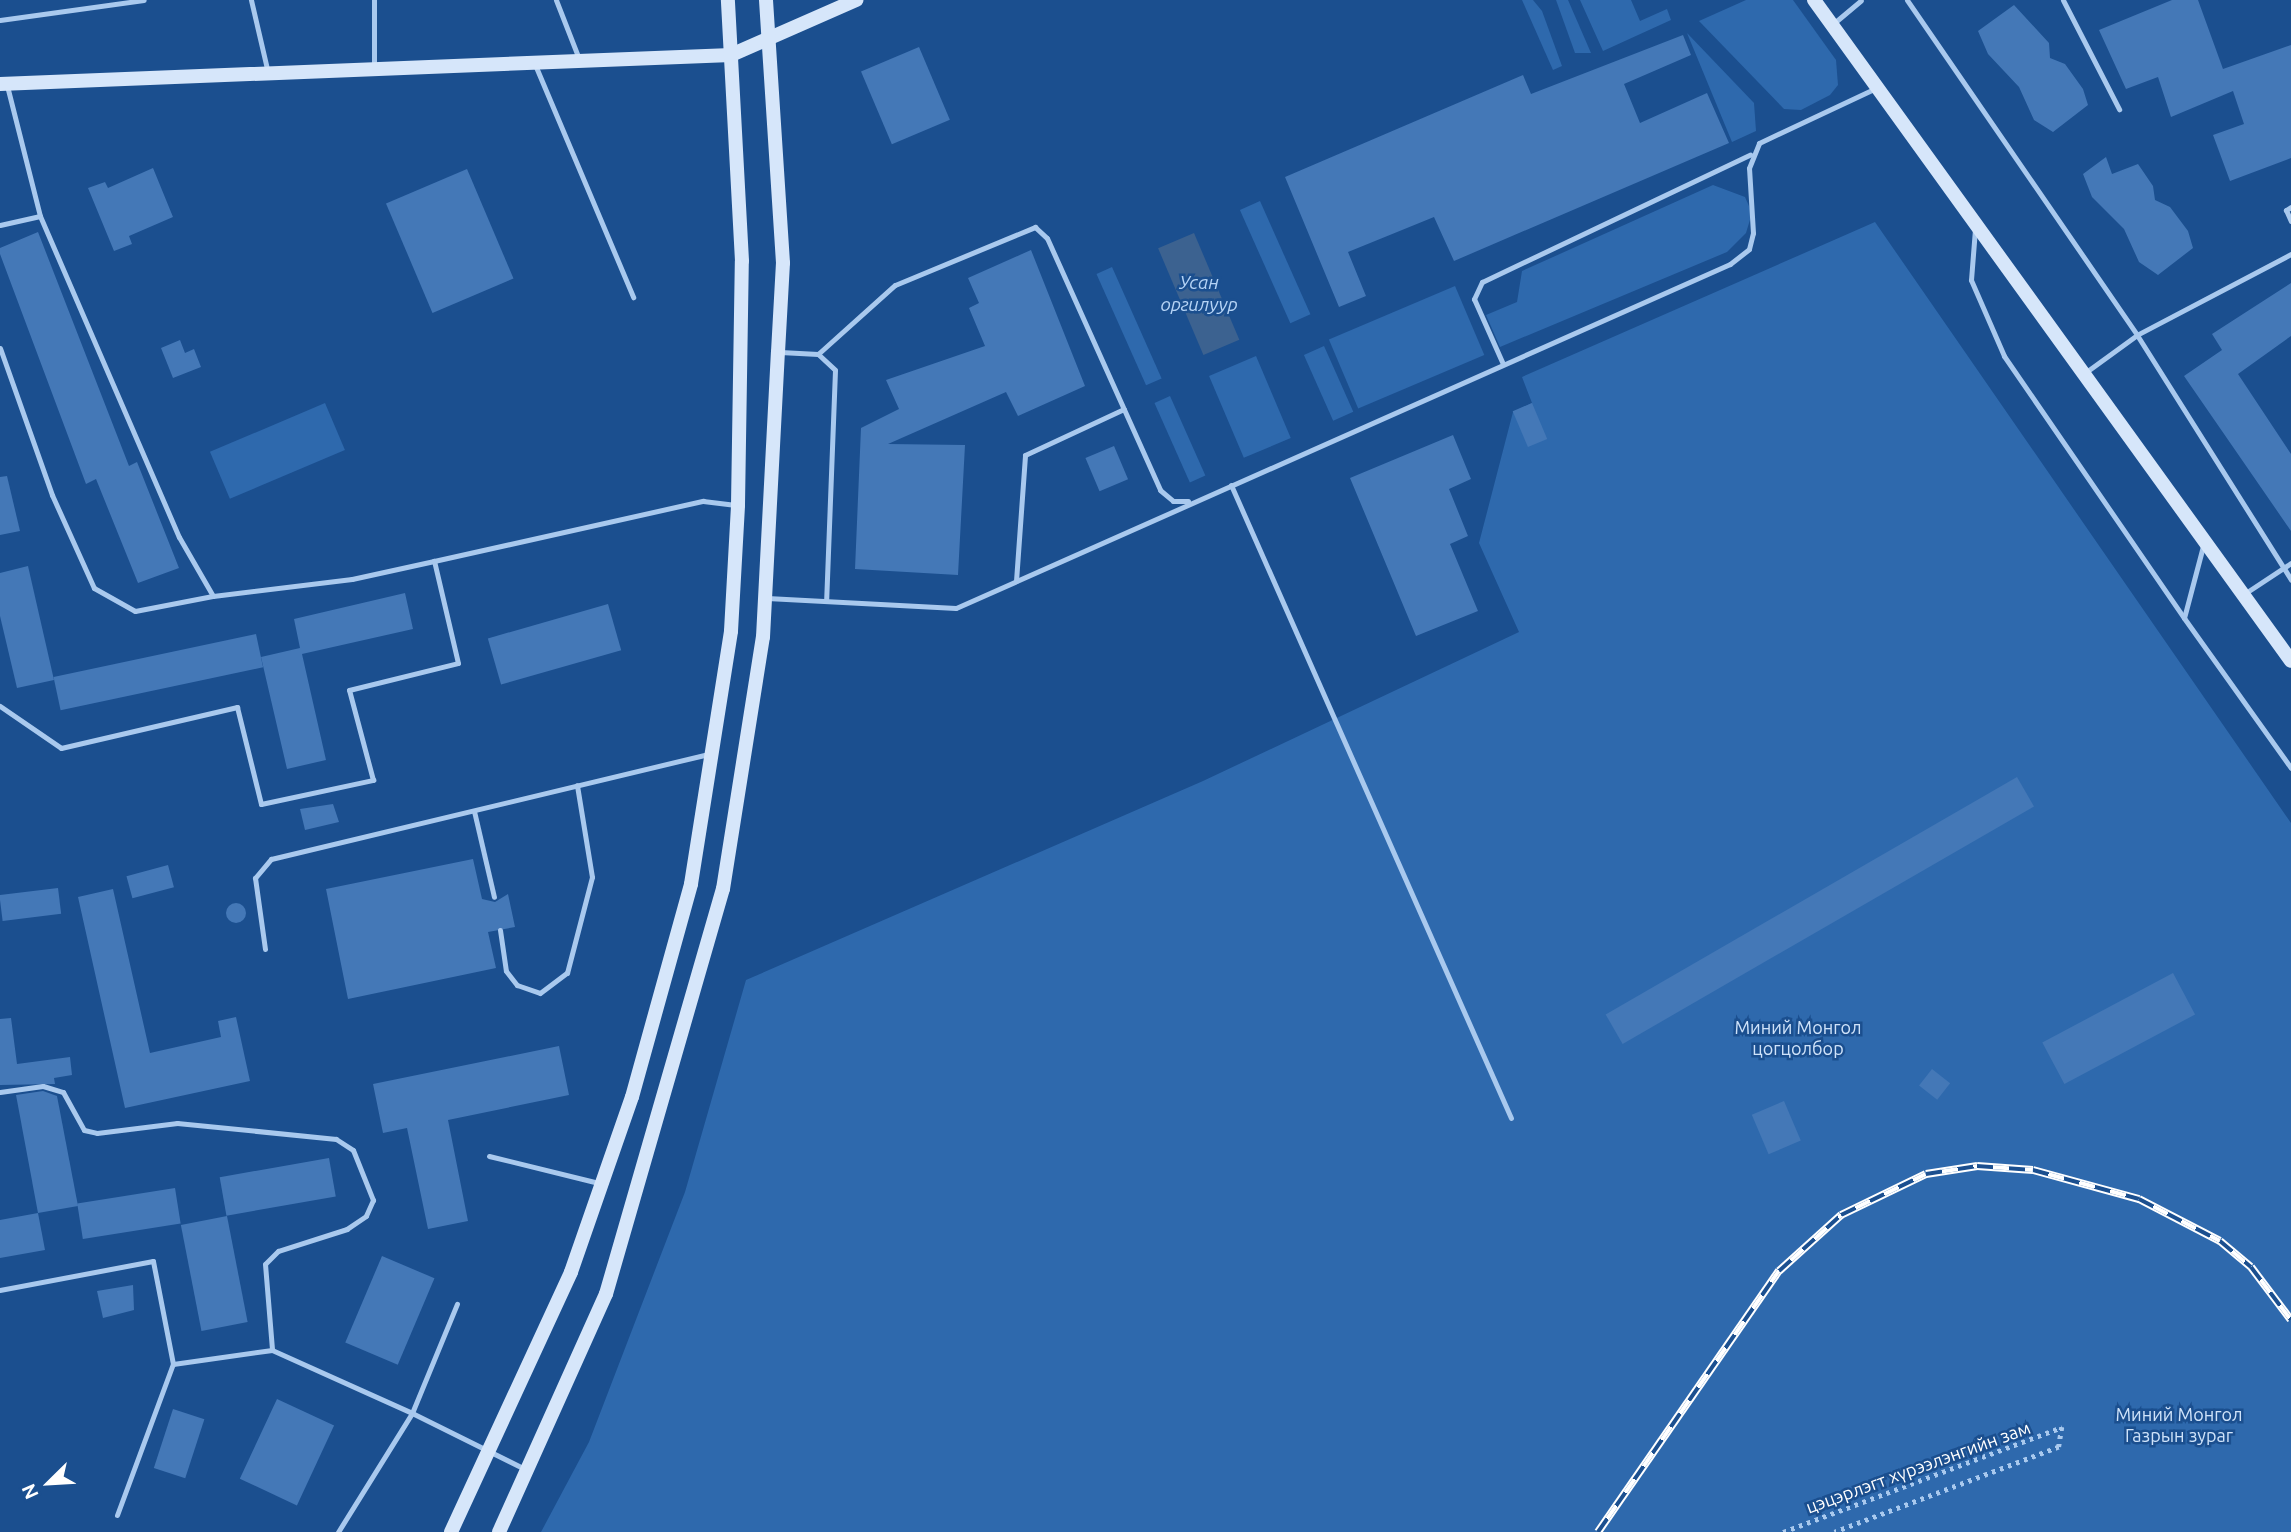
<!DOCTYPE html>
<html>
<head>
<meta charset="utf-8">
<style>
	body { margin:0 }
	#map { position:relative; width:2291px; height:1532px; overflow:hidden; background:#1b4f8f; font-family:Ubuntu,sans-serif }
	div>[style] { position:absolute }
	[style*='--x'] { left:calc(var(--x)*1px); top:calc(var(--y)*1px); width:calc(var(--w)*1px); rotate:calc(var(--a)*1deg) }
	.green>* { inset:0; background:#2e69ad; transform-origin:0 0 }
	.water>* { inset:0; background:#3c6290; transform-origin:0 0 }
	.building>* { inset:0; background:#4478b7; transform-origin:0 0 }
	.round { border-radius:50% }
	.path>* { height:4.5px; margin-top:-2.25px; transform-origin:0; background:repeating-linear-gradient(90deg,#a9c9ee 0 3.5px,transparent 0 8.5px) }
	.lane>* { height:5px; margin:-2.5px; padding:0 2.5px; transform-origin:2.5px; border-radius:2.5px; background:#a9c9ee }
	.secondary>* { height:14px; margin:-7px; padding:0 7px; transform-origin:7px; border-radius:7px; background:#d6e6fa }
	.rail>* { height:8px; margin-top:-4px; transform-origin:0; background:repeating-linear-gradient(90deg,#1b4f8f 0 16px,#fff 0 32px); box-sizing:border-box; border-block:2px solid #fff }
	span { translate:-50% -50%; white-space:nowrap; text-align:center; line-height:1.15; -webkit-text-stroke:5px #1b4f8f; paint-order:stroke }
	.park-label { font-size:18px; color:#cfe3fa }
	.street-label { font-size:18px; color:#fff }
	.water-label { font-size:19px; color:#b5d3f5; font-style:italic }
	.north { position:absolute; left:14px; top:1448px; width:70px; height:70px; -webkit-text-stroke:5px #1b4f8f; paint-order:stroke; rotate:246deg; font-size:19px; font-weight:700; line-height:28px; text-align:center; color:#fff }
	.north::after { content:''; display:block; margin:auto; width:24px; height:32px; background:#fff; clip-path:polygon(50% 0,100% 100%,50% 72%,0 100%) }
</style>
</head>
<body>
<div id="map">
	<div class="green">
		<i style="clip-path:polygon(1522px 0,1533px 0,1542px 11px,1562px 66px,1553px 70px)"></i>
		<i style="clip-path:polygon(1556px 0,1568px 0,1591px 53px,1575px 53px)"></i>
		<i style="clip-path:polygon(1580px 0,1631px 0,1640px 21px,1667px 9px,1671px 20px,1603px 51px)"></i>
		<i style="clip-path:polygon(1746px 0,1793px 0,1836px 60px,1838px 85px,1830px 95px,1801px 110px,1784px 109px,1699px 21px)"></i>
		<i style="clip-path:polygon(1687px 33px,1754px 103px,1756px 131px,1732px 142px)"></i>
		<i style="clip-path:polygon(1713px 185px,1745px 197px,1752px 213px,1746px 233px,1727px 252px,1500px 347px,1486px 315px,1517px 302px,1522px 271px)"></i>
		<i style="left:1260px;top:201px;width:124px;height:22px;rotate:66deg"></i>
		<i style="clip-path:polygon(1875px 222px,2291px 823px,2291px 1532px,541px 1532px,589px 1442px,685px 1192px,746px 980px,1203px 781px,1519px 632px,1479px 543px,1513px 412px,1532px 403px,1522px 377px)"></i>
		<i style="left:1112px;top:267px;width:122px;height:17px;rotate:66deg"></i>
		<i style="left:1455px;top:286px;width:75px;height:137px;rotate:67deg"></i>
		<i style="left:1324px;top:346px;width:72px;height:22px;rotate:66deg"></i>
		<i style="left:1256px;top:356px;width:89px;height:51px;rotate:67deg"></i>
		<i style="left:1170px;top:396px;width:87px;height:17px;rotate:66deg"></i>
		<i style="left:325px;top:403px;width:51px;height:125px;rotate:67deg"></i>
	</div>
	<div class="water">
		<i style="left:1194px;top:233px;width:116px;height:39px;rotate:67deg"></i>
	</div>
	<div class="building">
		<i style="clip-path:polygon(2172px 0,2198px 0,2223px 69px,2291px 45px,2291px 158px,2230px 181px,2213px 135px,2244px 124px,2233px 91px,2171px 117px,2158px 77px,2126px 89px,2099px 30px)"></i>
		<i style="clip-path:polygon(2014px 5px,2049px 43px,2050px 58px,2065px 64px,2083px 89px,2088px 105px,2053px 132px,2034px 120px,2019px 87px,1988px 54px,1978px 31px)"></i>
		<i style="clip-path:polygon(1683px 35px,1691px 55px,1624px 84px,1640px 123px,1707px 93px,1729px 143px,1454px 261px,1434px 217px,1348px 252px,1366px 296px,1339px 307px,1285px 177px,1523px 75px,1531px 94px)"></i>
		<i style="left:919px;top:47px;width:79px;height:63px;rotate:67deg"></i>
		<i style="clip-path:polygon(2106px 157px,2112px 174px,2138px 164px,2153px 186px,2155px 200px,2170px 207px,2188px 231px,2193px 248px,2158px 275px,2139px 262px,2124px 229px,2092px 197px,2083px 174px)"></i>
		<i style="clip-path:polygon(153px 168px,173px 217px,129px 236px,132px 244px,114px 251px,88px 188px,105px 182px,108px 188px)"></i>
		<i style="left:467px;top:169px;width:119px;height:88px;rotate:67deg"></i>
		<i style="clip-path:polygon(38px 232px,129px 466px,137px 462px,179px 568px,138px 583px,96px 479px,86px 484px,0 254px,0 248px)"></i>
		<i style="clip-path:polygon(1031px 250px,1085px 386px,1018px 416px,1006px 392px,888px 444px,965px 445px,958px 575px,855px 569px,861px 428px,899px 409px,886px 380px,985px 346px,969px 308px,979px 303px,968px 278px)"></i>
		<i style="clip-path:polygon(2291px 283px,2291px 336px,2238px 374px,2291px 454px,2291px 531px,2184px 376px,2222px 350px,2212px 334px)"></i>
		<i style="clip-path:polygon(180px 340px,185px 353px,194px 349px,201px 367px,173px 378px,161px 348px)"></i>
		<i style="left:1532px;top:403px;width:39px;height:21px;rotate:67deg"></i>
		<i style="clip-path:polygon(1453px 435px,1471px 479px,1449px 489px,1468px 536px,1450px 544px,1478px 611px,1416px 636px,1350px 478px)"></i>
		<i style="left:1114px;top:446px;width:36px;height:31px;rotate:67deg"></i>
		<i style="clip-path:polygon(7px 476px,20px 531px,0 535px,0 477px)"></i>
		<i style="clip-path:polygon(28px 566px,54px 680px,17px 688px,0 616px,0 573px)"></i>
		<i style="clip-path:polygon(405px 593px,413px 629px,302px 654px,326px 760px,287px 769px,261px 657px,300px 648px,294px 619px)"></i>
		<i style="left:608px;top:604px;width:48px;height:125px;rotate:74deg"></i>
		<i style="left:256px;top:634px;width:34px;height:207px;rotate:78deg"></i>
		<i style="left:2017px;top:777px;width:34px;height:475px;rotate:60deg"></i>
		<i style="clip-path:polygon(333px 804px,339px 822px,305px 830px,300px 809px)"></i>
		<i style="clip-path:polygon(473px 859px,482px 899px,495px 902px,508px 894px,515px 927px,488px 932px,496px 968px,348px 999px,326px 889px)"></i>
		<i style="left:168px;top:865px;width:23px;height:43px;rotate:75deg"></i>
		<i style="left:58px;top:888px;width:26px;height:59px;rotate:83deg"></i>
		<i style="clip-path:polygon(113px 889px,150px 1053px,221px 1037px,218px 1021px,236px 1017px,250px 1081px,125px 1108px,78px 897px)"></i>
		<i class="round" style="left:226px;top:903px;width:20px;height:20px"></i>
		<i style="left:2173px;top:973px;width:47px;height:148px;rotate:62deg"></i>
		<i style="clip-path:polygon(11px 1018px,17px 1064px,70px 1057px,72px 1075px,54px 1078px,55px 1084px,0 1085px,0 1019px)"></i>
		<i style="clip-path:polygon(559px 1046px,569px 1095px,448px 1120px,468px 1221px,428px 1229px,407px 1128px,383px 1133px,373px 1084px)"></i>
		<i style="left:1932px;top:1069px;width:23px;height:21px;rotate:38deg"></i>
		<i style="clip-path:polygon(43px 1091px,57px 1096px,78px 1206px,38px 1213px,16px 1095px)"></i>
		<i style="left:1784px;top:1101px;width:43px;height:35px;rotate:67deg"></i>
		<i style="left:329px;top:1158px;width:39px;height:111px;rotate:80deg"></i>
		<i style="left:175px;top:1188px;width:36px;height:99px;rotate:81deg"></i>
		<i style="clip-path:polygon(38px 1213px,45px 1250px,0 1258px,0 1220px)"></i>
		<i style="left:227px;top:1216px;width:108px;height:47px;rotate:79deg"></i>
		<i style="left:382px;top:1256px;width:57px;height:94px;rotate:23deg"></i>
		<i style="clip-path:polygon(133px 1285px,134px 1310px,103px 1318px,97px 1291px)"></i>
		<i style="left:277px;top:1399px;width:63px;height:88px;rotate:25deg"></i>
		<i style="left:173px;top:1409px;width:33px;height:62px;rotate:18deg"></i>
	</div>
	<div class="path">
		<i style="--x:1783;--y:1532;--w:298;--a:-20.6"></i>
		<i style="--x:2062;--y:1427;--w:20;--a:99"></i>
		<i style="--x:2059;--y:1447;--w:240;--a:159.2"></i>
	</div>
	<div class="lane">
		<i style="--x:251;--y:0;--w:75;--a:76.9"></i>
		<i style="--x:556;--y:0;--w:63;--a:68.7"></i>
		<i style="--x:1907;--y:0;--w:406;--a:55.5"></i>
		<i style="--x:2137;--y:335;--w:63;--a:144"></i>
		<i style="--x:2063;--y:0;--w:123;--a:62.8"></i>
		<i style="--x:0;--y:20;--w:145;--a:-7.9"></i>
		<i style="--x:1834;--y:23;--w:35;--a:-40"></i>
		<i style="--x:536;--y:67;--w:250;--a:67.1"></i>
		<i style="--x:374;--y:69;--w:69;--a:-90"></i>
		<i style="--x:2291;--y:207;--w:6;--a:149"></i>
		<i style="--x:2286;--y:210;--w:12;--a:66"></i>
		<i style="--x:40;--y:216;--w:350;--a:66.6"></i>
		<i style="--x:179;--y:537;--w:68;--a:60"></i>
		<i style="--x:213;--y:596;--w:140;--a:-7"></i>
		<i style="--x:352;--y:579;--w:84;--a:-12.4"></i>
		<i style="--x:0;--y:225;--w:41;--a:-12.7"></i>
		<i style="--x:40;--y:216;--w:134;--a:-104.2"></i>
		<i style="--x:1975;--y:229;--w:51;--a:94.5"></i>
		<i style="--x:1971;--y:280;--w:83;--a:66.5"></i>
		<i style="--x:2004;--y:356;--w:318;--a:55.5"></i>
		<i style="--x:2291;--y:254;--w:174;--a:152.3"></i>
		<i style="--x:2137;--y:335;--w:289;--a:57.8"></i>
		<i style="--x:0;--y:348;--w:156;--a:70.5"></i>
		<i style="--x:52;--y:495;--w:102;--a:65.7"></i>
		<i style="--x:94;--y:588;--w:47;--a:29.3"></i>
		<i style="--x:135;--y:611;--w:79;--a:-10.9"></i>
		<i style="--x:780;--y:352;--w:38;--a:3"></i>
		<i style="--x:818;--y:354;--w:23;--a:43"></i>
		<i style="--x:835;--y:370;--w:231;--a:92.2"></i>
		<i style="--x:818;--y:354;--w:103;--a:-41.9"></i>
		<i style="--x:895;--y:285;--w:152;--a:-22.5"></i>
		<i style="--x:1035;--y:227;--w:16;--a:43"></i>
		<i style="--x:1047;--y:238;--w:276;--a:65.8"></i>
		<i style="--x:1160;--y:490;--w:17;--a:40"></i>
		<i style="--x:1173;--y:501;--w:15;--a:0"></i>
		<i style="--x:1503;--y:364;--w:71;--a:-114"></i>
		<i style="--x:1474;--y:299;--w:19;--a:-65"></i>
		<i style="--x:1482;--y:282;--w:297;--a:-25.4"></i>
		<i style="--x:1231;--y:485;--w:692;--a:66.14"></i>
		<i style="--x:2203;--y:546;--w:74;--a:104.8"></i>
		<i style="--x:2184;--y:618;--w:184;--a:54.5"></i>
		<i style="--x:1016;--y:581;--w:126;--a:-85.9"></i>
		<i style="--x:1025;--y:455;--w:109;--a:-24.9"></i>
		<i style="--x:2244;--y:594;--w:56;--a:-33.4"></i>
		<i style="--x:767;--y:598;--w:189;--a:3"></i>
		<i style="--x:956;--y:608;--w:847;--a:-23.96"></i>
		<i style="--x:1730;--y:264;--w:24;--a:-38"></i>
		<i style="--x:1749;--y:249;--w:16;--a:-76"></i>
		<i style="--x:1753;--y:233;--w:65;--a:-93.5"></i>
		<i style="--x:1749;--y:168;--w:27;--a:-68"></i>
		<i style="--x:1759;--y:143;--w:127;--a:-25.2"></i>
		<i style="--x:0;--y:706;--w:74;--a:34.5"></i>
		<i style="--x:61;--y:748;--w:181;--a:-13.1"></i>
		<i style="--x:237;--y:707;--w:100;--a:76.1"></i>
		<i style="--x:261;--y:804;--w:115;--a:-12.1"></i>
		<i style="--x:373;--y:780;--w:93;--a:-104.9"></i>
		<i style="--x:349;--y:690;--w:112;--a:-13.9"></i>
		<i style="--x:458;--y:663;--w:105;--a:-103.2"></i>
		<i style="--x:434;--y:561;--w:276;--a:-12.6"></i>
		<i style="--x:703;--y:501;--w:35;--a:7"></i>
		<i style="--x:474;--y:811;--w:88;--a:76.9"></i>
		<i style="--x:500;--y:930;--w:41;--a:81.7"></i>
		<i style="--x:506;--y:971;--w:18;--a:52"></i>
		<i style="--x:517;--y:985;--w:24;--a:19"></i>
		<i style="--x:540;--y:993;--w:34;--a:-37"></i>
		<i style="--x:567;--y:973;--w:99;--a:-75.4"></i>
		<i style="--x:592;--y:877;--w:93;--a:-99.3"></i>
		<i style="--x:265;--y:949;--w:72;--a:-98"></i>
		<i style="--x:255;--y:878;--w:25;--a:-50"></i>
		<i style="--x:271;--y:859;--w:450;--a:-13.5"></i>
		<i style="--x:0;--y:1092;--w:43;--a:-7.9"></i>
		<i style="--x:43;--y:1086;--w:21;--a:17"></i>
		<i style="--x:63;--y:1092;--w:43;--a:61.1"></i>
		<i style="--x:84;--y:1130;--w:13;--a:13"></i>
		<i style="--x:97;--y:1133;--w:81;--a:-7.1"></i>
		<i style="--x:177;--y:1123;--w:160;--a:5.7"></i>
		<i style="--x:336;--y:1139;--w:20;--a:33"></i>
		<i style="--x:353;--y:1150;--w:54;--a:68.2"></i>
		<i style="--x:373;--y:1200;--w:17;--a:114"></i>
		<i style="--x:366;--y:1216;--w:23;--a:146"></i>
		<i style="--x:347;--y:1229;--w:72;--a:162.3"></i>
		<i style="--x:278;--y:1251;--w:18;--a:135"></i>
		<i style="--x:265;--y:1264;--w:86;--a:85.3"></i>
		<i style="--x:272;--y:1350;--w:100;--a:172"></i>
		<i style="--x:173;--y:1364;--w:105;--a:-101"></i>
		<i style="--x:153;--y:1261;--w:156;--a:169.3"></i>
		<i style="--x:489;--y:1156;--w:113;--a:13.8"></i>
		<i style="--x:272;--y:1350;--w:154;--a:24.2"></i>
		<i style="--x:412;--y:1413;--w:118;--a:-67.6"></i>
		<i style="--x:117;--y:1515;--w:161;--a:-69.7"></i>
		<i style="--x:338;--y:1532;--w:140;--a:-58.1"></i>
		<i style="--x:412;--y:1413;--w:126;--a:26.4"></i>
	</div>
	<div class="secondary">
		<i style="--x:1814;--y:0;--w:815;--a:54.18"></i>
		<i style="--x:0;--y:84;--w:732;--a:-2.27"></i>
		<i style="--x:731;--y:55;--w:137;--a:-23.7"></i>
		<i style="--x:451;--y:1532;--w:286;--a:-65.2"></i>
		<i style="--x:571;--y:1272;--w:185;--a:-70.8"></i>
		<i style="--x:632;--y:1097;--w:221;--a:-74.5"></i>
		<i style="--x:691;--y:884;--w:256;--a:-81"></i>
		<i style="--x:731;--y:631;--w:126;--a:-86.8"></i>
		<i style="--x:738;--y:505;--w:244;--a:-89.1"></i>
		<i style="--x:742;--y:261;--w:261;--a:-93.1"></i>
		<i style="--x:499;--y:1532;--w:261;--a:-65.8"></i>
		<i style="--x:606;--y:1294;--w:422;--a:-73.9"></i>
		<i style="--x:723;--y:889;--w:255;--a:-81"></i>
		<i style="--x:763;--y:637;--w:285;--a:-87"></i>
		<i style="--x:778;--y:352;--w:89;--a:-86.8"></i>
		<i style="--x:783;--y:263;--w:264;--a:-93.7"></i>
	</div>
	<div class="rail">
		<i style="--x:1598;--y:1532;--w:318;--a:-55.3"></i>
		<i style="--x:1779;--y:1271;--w:84;--a:-42.1"></i>
		<i style="--x:1841;--y:1215;--w:94;--a:-25.8"></i>
		<i style="--x:1926;--y:1174;--w:52;--a:-8.9"></i>
		<i style="--x:1977;--y:1166;--w:56;--a:4.1"></i>
		<i style="--x:2033;--y:1170;--w:110;--a:15.3"></i>
		<i style="--x:2139;--y:1199;--w:91;--a:27.4"></i>
		<i style="--x:2220;--y:1241;--w:40;--a:40"></i>
		<i style="--x:2251;--y:1267;--w:66;--a:53"></i>
	</div>
	<div class="park-label">
		<span style="left:1798px;top:1038px">Миний Монгол<br>цогцолбор</span>
		<span style="left:2179px;top:1425px">Миний Монгол<br>Газрын зураг</span>
	</div>
	<div class="street-label">
		<span style="left:1918px;top:1467px;rotate:-20deg">цэцэрлэгт хүрээлэнгийн зам</span>
	</div>
	<div class="water-label">
		<span style="left:1199px;top:294px">Усан<br>оргилуур</span>
	</div>
	<div class="north">N</div>
</div>
</body>
</html>
